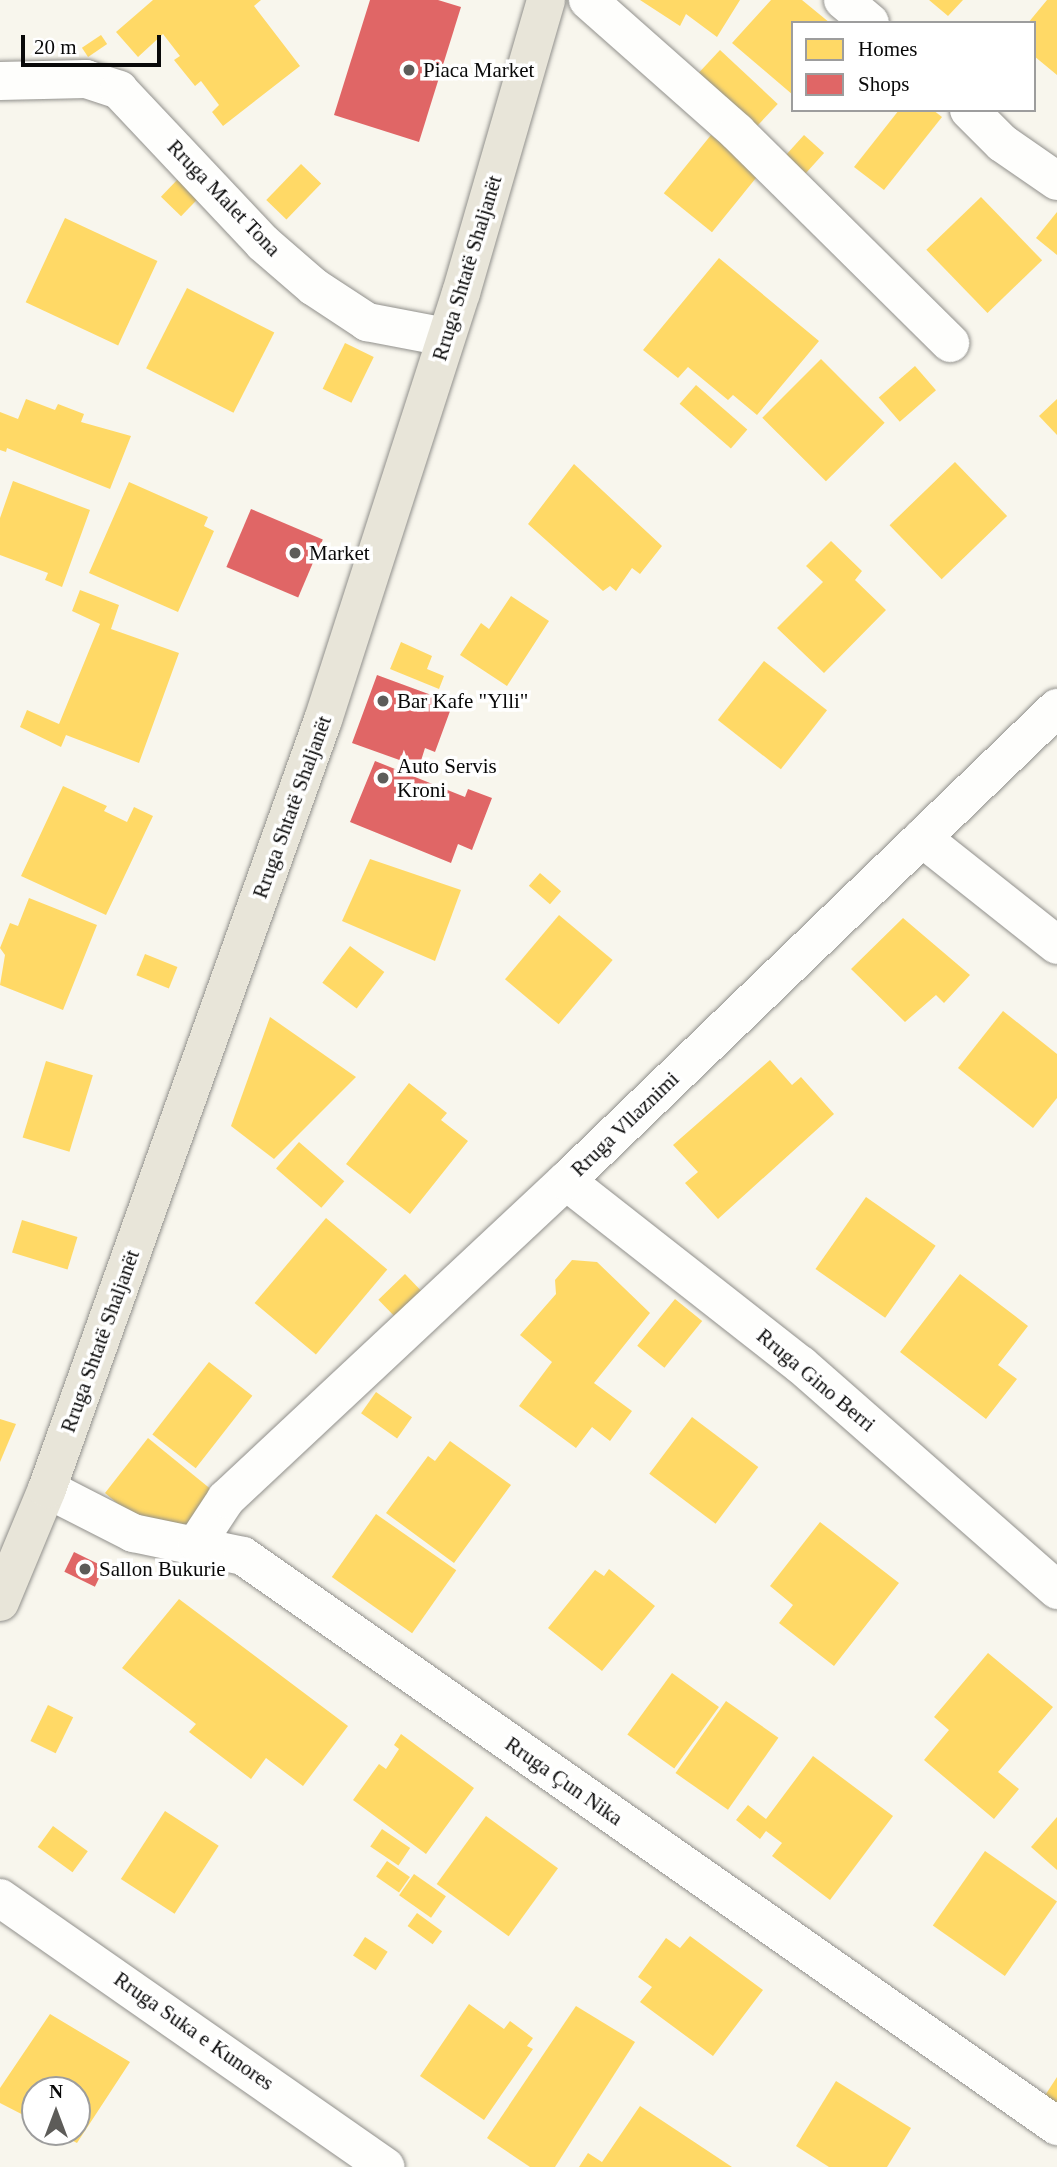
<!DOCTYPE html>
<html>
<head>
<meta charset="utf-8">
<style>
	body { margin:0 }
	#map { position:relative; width:1057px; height:2167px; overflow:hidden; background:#f8f6ed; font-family:"Times New Roman",serif }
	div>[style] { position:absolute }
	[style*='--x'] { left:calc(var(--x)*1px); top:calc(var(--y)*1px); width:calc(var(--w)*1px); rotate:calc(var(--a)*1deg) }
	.homes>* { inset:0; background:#ffd966; transform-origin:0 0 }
	.shops>* { inset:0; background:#e06666; transform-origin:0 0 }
	.roads { filter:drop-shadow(0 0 2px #91908c) drop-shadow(0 0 2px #91908c) }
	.minor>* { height:38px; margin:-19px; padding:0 19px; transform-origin:19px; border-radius:19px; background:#fefefc }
	.major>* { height:38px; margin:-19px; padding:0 19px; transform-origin:19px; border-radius:19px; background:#e8e5d9 }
	.dots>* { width:19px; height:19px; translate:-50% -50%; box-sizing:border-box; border:4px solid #fff; border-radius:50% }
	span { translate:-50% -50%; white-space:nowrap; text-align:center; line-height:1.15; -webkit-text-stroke:7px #fff; paint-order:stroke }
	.poi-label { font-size:21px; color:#090909 }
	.left { translate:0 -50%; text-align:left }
	.street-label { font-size:21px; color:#090909 }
	.legend { position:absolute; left:791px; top:21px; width:245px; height:91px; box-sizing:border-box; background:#fff; border:2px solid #9d9d9d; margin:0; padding:9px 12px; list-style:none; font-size:21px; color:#090909 }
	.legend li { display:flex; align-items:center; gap:14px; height:35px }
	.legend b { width:35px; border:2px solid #9d9d9d }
	.north { position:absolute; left:21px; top:2076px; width:70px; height:70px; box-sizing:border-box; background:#fff; border:2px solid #9d9d9d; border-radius:50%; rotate:0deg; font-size:19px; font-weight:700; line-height:28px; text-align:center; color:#090909 }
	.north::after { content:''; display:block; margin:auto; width:24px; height:32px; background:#5d5c59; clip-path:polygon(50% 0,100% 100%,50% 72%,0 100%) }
	.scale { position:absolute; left:21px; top:35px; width:140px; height:32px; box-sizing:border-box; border:4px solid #090909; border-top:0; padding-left:9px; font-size:21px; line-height:24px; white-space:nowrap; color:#090909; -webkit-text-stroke:5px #fff; paint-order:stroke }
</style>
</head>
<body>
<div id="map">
	<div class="homes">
		<i style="clip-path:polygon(153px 0,261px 0,254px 6px,300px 66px,223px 126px,212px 112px,219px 105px,201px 81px,195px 86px,174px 60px,180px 56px,163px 34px,138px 57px,116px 32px)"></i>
		<i style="clip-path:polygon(640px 0,740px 0,717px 37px,686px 14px,680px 26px)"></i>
		<i style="clip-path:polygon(771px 0,802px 0,830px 23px,793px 23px,793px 95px,732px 43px)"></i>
		<i style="clip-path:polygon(929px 0,963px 0,948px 16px)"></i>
		<i style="clip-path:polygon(1047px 0,1057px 0,1057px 75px,1034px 56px,1034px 23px,1028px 23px)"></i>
		<i style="left:101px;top:35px;width:11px;height:23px;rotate:56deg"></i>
		<i style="left:720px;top:50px;width:79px;height:31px;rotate:43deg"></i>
		<i style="clip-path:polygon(899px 110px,933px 110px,942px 117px,884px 190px,854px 167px)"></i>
		<i style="left:711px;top:135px;width:62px;height:75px;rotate:39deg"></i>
		<i style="left:804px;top:135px;width:27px;height:28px;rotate:42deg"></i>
		<i style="left:301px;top:164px;width:28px;height:50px;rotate:44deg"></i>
		<i style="left:179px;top:178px;width:28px;height:26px;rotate:44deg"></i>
		<i style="left:981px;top:197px;width:88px;height:76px;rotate:46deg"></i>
		<i style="clip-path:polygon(1057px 212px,1057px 255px,1036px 238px)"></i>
		<i style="left:65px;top:218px;width:102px;height:93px;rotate:25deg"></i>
		<i style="clip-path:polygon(719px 258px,819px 341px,757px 415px,733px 395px,728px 400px,688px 367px,678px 378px,643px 350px)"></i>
		<i style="left:187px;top:288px;width:98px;height:90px;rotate:27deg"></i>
		<i style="left:345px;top:343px;width:32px;height:51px;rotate:26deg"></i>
		<i style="left:821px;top:359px;width:90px;height:83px;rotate:45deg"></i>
		<i style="left:915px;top:366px;width:32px;height:48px;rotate:49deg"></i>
		<i style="left:696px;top:385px;width:68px;height:25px;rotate:41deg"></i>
		<i style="clip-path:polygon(26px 399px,55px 410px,58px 404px,84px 414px,81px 422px,131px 436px,110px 489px,7px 448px,6px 452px,0 450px,0 412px,18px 419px)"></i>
		<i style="clip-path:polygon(1057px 399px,1057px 435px,1039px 416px)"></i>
		<i style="left:955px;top:462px;width:75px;height:91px;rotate:46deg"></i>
		<i style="clip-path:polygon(574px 464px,662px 546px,640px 574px,632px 568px,616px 591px,610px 586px,603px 591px,528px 524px)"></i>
		<i style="clip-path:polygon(13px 481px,90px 510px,62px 587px,45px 580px,48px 573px,0 555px,0 518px)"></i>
		<i style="clip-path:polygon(129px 482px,208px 517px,204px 526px,214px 531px,178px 612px,89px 573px)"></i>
		<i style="clip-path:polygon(831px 541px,862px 571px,855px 580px,886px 610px,824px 673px,777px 628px,823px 582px,806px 566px)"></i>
		<i style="clip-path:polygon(80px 590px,119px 605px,111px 629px,179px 653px,139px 763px,66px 735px,61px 747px,20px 727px,27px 710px,59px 724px,100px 624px,72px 611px)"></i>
		<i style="clip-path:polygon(511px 596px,549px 621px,507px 686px,460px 655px,481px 623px,489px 629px)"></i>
		<i style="clip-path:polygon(401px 642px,432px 656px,427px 669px,444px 676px,439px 689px,390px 669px)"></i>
		<i style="left:764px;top:661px;width:80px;height:75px;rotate:38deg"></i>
		<i style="clip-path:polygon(63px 786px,107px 806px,104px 811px,127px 822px,134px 807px,153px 816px,106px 915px,21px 876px)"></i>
		<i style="clip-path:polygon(370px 859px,461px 890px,435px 961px,342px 921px)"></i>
		<i style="left:540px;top:873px;width:28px;height:17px;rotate:41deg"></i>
		<i style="clip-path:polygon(29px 898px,97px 925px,63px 1010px,0 985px,5px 955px,0 948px,10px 923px,18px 926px)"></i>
		<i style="left:559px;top:915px;width:70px;height:84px;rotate:40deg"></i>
		<i style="clip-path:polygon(903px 918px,970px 975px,944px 1003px,936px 995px,905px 1022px,851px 969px)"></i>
		<i style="left:350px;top:946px;width:43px;height:46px;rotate:37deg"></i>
		<i style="left:145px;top:954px;width:35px;height:23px;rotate:22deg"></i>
		<i style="clip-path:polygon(1003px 1011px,1057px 1054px,1057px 1098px,1033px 1128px,958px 1068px)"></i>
		<i style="clip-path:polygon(270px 1017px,356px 1077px,274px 1159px,231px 1126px)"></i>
		<i style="clip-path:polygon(770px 1060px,792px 1085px,801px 1077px,834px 1114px,718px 1219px,685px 1183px,698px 1172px,673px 1145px)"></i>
		<i style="left:46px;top:1061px;width:49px;height:80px;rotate:17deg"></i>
		<i style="clip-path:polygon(409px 1083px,447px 1113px,441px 1120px,468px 1141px,410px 1214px,346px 1164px)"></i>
		<i style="left:299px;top:1142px;width:60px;height:35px;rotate:41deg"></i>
		<i style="left:866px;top:1197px;width:85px;height:88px;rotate:35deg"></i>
		<i style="left:326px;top:1218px;width:80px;height:111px;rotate:40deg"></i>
		<i style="left:22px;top:1220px;width:58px;height:34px;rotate:17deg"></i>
		<i style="clip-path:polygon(572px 1260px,597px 1262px,650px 1313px,594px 1383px,632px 1411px,610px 1441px,592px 1427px,576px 1448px,519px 1406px,552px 1362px,520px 1335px,556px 1294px,555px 1280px)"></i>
		<i style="left:405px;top:1274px;width:28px;height:37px;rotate:46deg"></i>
		<i style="clip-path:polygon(960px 1274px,1028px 1326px,998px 1365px,1017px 1379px,986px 1419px,900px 1352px)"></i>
		<i style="left:675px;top:1299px;width:35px;height:60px;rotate:39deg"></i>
		<i style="left:209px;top:1362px;width:55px;height:92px;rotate:38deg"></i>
		<i style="left:376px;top:1392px;width:44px;height:26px;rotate:35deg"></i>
		<i style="left:692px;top:1417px;width:83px;height:71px;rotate:37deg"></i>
		<i style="clip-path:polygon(0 1419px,16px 1424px,0 1462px)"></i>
		<i style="clip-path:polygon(148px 1438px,218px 1495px,199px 1521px,179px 1526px,142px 1524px,105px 1493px)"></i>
		<i style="clip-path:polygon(450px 1441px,511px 1485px,454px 1563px,386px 1513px,428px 1456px,435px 1461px)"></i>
		<i style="left:376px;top:1514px;width:98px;height:77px;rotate:35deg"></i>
		<i style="clip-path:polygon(820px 1522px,899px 1583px,834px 1666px,779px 1623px,793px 1605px,770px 1586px)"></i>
		<i style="clip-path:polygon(609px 1569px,655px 1606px,602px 1671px,548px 1628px,595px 1570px,604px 1576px)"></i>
		<i style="clip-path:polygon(179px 1599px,348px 1726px,303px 1786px,266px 1758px,251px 1779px,189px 1732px,196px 1724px,122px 1668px)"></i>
		<i style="clip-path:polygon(988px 1653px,1053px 1707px,998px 1772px,1019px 1789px,994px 1819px,924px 1760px,949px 1730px,934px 1717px)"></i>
		<i style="left:672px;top:1673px;width:58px;height:76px;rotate:36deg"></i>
		<i style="left:726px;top:1701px;width:64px;height:88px;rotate:35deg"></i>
		<i style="left:48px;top:1705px;width:28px;height:40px;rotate:26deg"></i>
		<i style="clip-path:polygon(401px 1734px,474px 1788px,426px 1854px,353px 1800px,379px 1764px,386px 1769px,399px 1749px,394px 1745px)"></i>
		<i style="clip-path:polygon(813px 1756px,893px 1816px,830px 1900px,772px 1856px,782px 1843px,766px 1831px,760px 1839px,736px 1820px,748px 1805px,766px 1819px)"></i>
		<i style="left:165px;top:1811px;width:64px;height:81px;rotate:33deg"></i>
		<i style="left:486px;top:1816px;width:89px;height:84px;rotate:36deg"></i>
		<i style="clip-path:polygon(1057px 1817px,1057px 1870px,1031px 1847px)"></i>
		<i style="left:53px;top:1826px;width:43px;height:26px;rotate:36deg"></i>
		<i style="left:382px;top:1829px;width:34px;height:21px;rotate:34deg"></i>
		<i style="left:985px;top:1851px;width:88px;height:91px;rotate:35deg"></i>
		<i style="left:387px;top:1861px;width:28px;height:19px;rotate:35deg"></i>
		<i style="left:414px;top:1874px;width:39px;height:26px;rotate:35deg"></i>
		<i style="left:417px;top:1913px;width:31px;height:16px;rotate:36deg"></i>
		<i style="clip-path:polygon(690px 1936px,763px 1990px,713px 2056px,640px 2002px,652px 1987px,638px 1977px,666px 1938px,680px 1948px)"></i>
		<i style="left:365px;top:1937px;width:27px;height:22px;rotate:33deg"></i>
		<i style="clip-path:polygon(469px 2004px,504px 2029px,510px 2021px,533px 2038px,527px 2046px,533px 2049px,484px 2120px,420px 2076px)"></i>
		<i style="clip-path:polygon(576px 2006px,635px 2042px,555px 2167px,530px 2167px,487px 2138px)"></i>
		<i style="clip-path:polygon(50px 2014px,130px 2062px,77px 2143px,56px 2132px,77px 2132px,77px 2090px,35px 2090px,35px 2121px,0 2103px,0 2088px)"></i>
		<i style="clip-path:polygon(1057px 2077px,1057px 2105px,1044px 2097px)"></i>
		<i style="clip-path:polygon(836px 2081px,911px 2128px,887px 2167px,829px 2167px,796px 2146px)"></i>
		<i style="clip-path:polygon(640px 2106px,732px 2167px,579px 2167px,588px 2153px,602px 2162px)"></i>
	</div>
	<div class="shops">
		<i style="clip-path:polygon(370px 0,438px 0,461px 7px,419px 142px,334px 115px)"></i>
		<i style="left:251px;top:509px;width:78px;height:63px;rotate:23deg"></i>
		<i style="clip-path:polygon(377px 675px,453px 703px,435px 752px,425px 748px,419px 767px,352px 743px)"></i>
		<i style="clip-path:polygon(375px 761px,465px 797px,468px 789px,492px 798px,472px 850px,458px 844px,451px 863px,350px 822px)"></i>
		<i style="left:74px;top:1552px;width:34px;height:22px;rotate:26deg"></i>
	</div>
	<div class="roads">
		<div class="minor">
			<i style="--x:588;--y:0;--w:199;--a:41.5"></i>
			<i style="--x:737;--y:132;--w:300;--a:44.7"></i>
			<i style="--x:843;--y:0;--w:35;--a:40"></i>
			<i style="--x:0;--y:81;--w:86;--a:-1.3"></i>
			<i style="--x:86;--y:79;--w:35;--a:18"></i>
			<i style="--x:119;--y:90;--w:210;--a:46.7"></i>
			<i style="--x:263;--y:243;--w:67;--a:40.8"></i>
			<i style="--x:314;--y:287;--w:64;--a:33.4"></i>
			<i style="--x:367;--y:322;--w:80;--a:10.8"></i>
			<i style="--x:969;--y:110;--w:47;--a:45"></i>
			<i style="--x:1002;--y:143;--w:67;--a:34.6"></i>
			<i style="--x:922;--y:838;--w:172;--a:38.4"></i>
			<i style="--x:566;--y:1181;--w:298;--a:38.1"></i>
			<i style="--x:801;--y:1365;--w:341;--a:41.3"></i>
			<i style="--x:47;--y:1489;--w:97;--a:27.1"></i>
			<i style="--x:133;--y:1533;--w:112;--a:11.8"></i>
			<i style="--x:243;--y:1556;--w:994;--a:35"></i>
			<i style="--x:197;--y:1543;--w:53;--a:-56.6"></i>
			<i style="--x:226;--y:1499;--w:466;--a:-43.1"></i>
			<i style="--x:566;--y:1181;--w:682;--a:-43.93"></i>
			<i style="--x:0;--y:1898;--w:470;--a:34.9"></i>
		</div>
		<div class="major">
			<i style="--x:0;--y:1602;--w:122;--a:-67.4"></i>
			<i style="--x:47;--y:1489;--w:817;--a:-70.26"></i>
			<i style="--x:323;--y:720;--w:449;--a:-72.1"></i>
			<i style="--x:461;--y:293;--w:305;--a:-73.8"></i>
		</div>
	</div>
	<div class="dots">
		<i style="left:409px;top:70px;background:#5d5c59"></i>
		<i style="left:295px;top:553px;background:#5d5c59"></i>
		<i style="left:383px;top:701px;background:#5d5c59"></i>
		<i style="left:383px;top:778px;background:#5d5c59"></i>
		<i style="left:85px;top:1569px;background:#5d5c59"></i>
	</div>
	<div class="poi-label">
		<span class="left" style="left:423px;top:70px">Piaca Market</span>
		<span class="left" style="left:309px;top:553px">Market</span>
		<span class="left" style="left:397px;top:701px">Bar Kafe "Ylli"</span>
		<span class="left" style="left:397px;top:778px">Auto Servis<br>Kroni</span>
		<span class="left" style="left:99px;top:1569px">Sallon Bukurie</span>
	</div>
	<div class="street-label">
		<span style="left:224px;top:198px;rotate:46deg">Rruga Malet Tona</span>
		<span style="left:467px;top:268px;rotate:-73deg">Rruga Shtatë Shaljanët</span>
		<span style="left:292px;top:807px;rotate:-70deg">Rruga Shtatë Shaljanët</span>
		<span style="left:625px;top:1124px;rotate:-44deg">Rruga Vllaznimi</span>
		<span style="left:100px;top:1341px;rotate:-70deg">Rruga Shtatë Shaljanët</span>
		<span style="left:816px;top:1380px;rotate:40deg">Rruga Gino Berri</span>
		<span style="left:564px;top:1781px;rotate:35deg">Rruga Çun Nika</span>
		<span style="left:194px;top:2031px;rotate:35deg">Rruga Suka e Kunores</span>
	</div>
	<ul class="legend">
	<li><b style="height:19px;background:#ffd966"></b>Homes</li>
	<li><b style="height:19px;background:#e06666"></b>Shops</li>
	</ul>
	<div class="north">N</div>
	<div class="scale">20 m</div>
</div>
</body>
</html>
